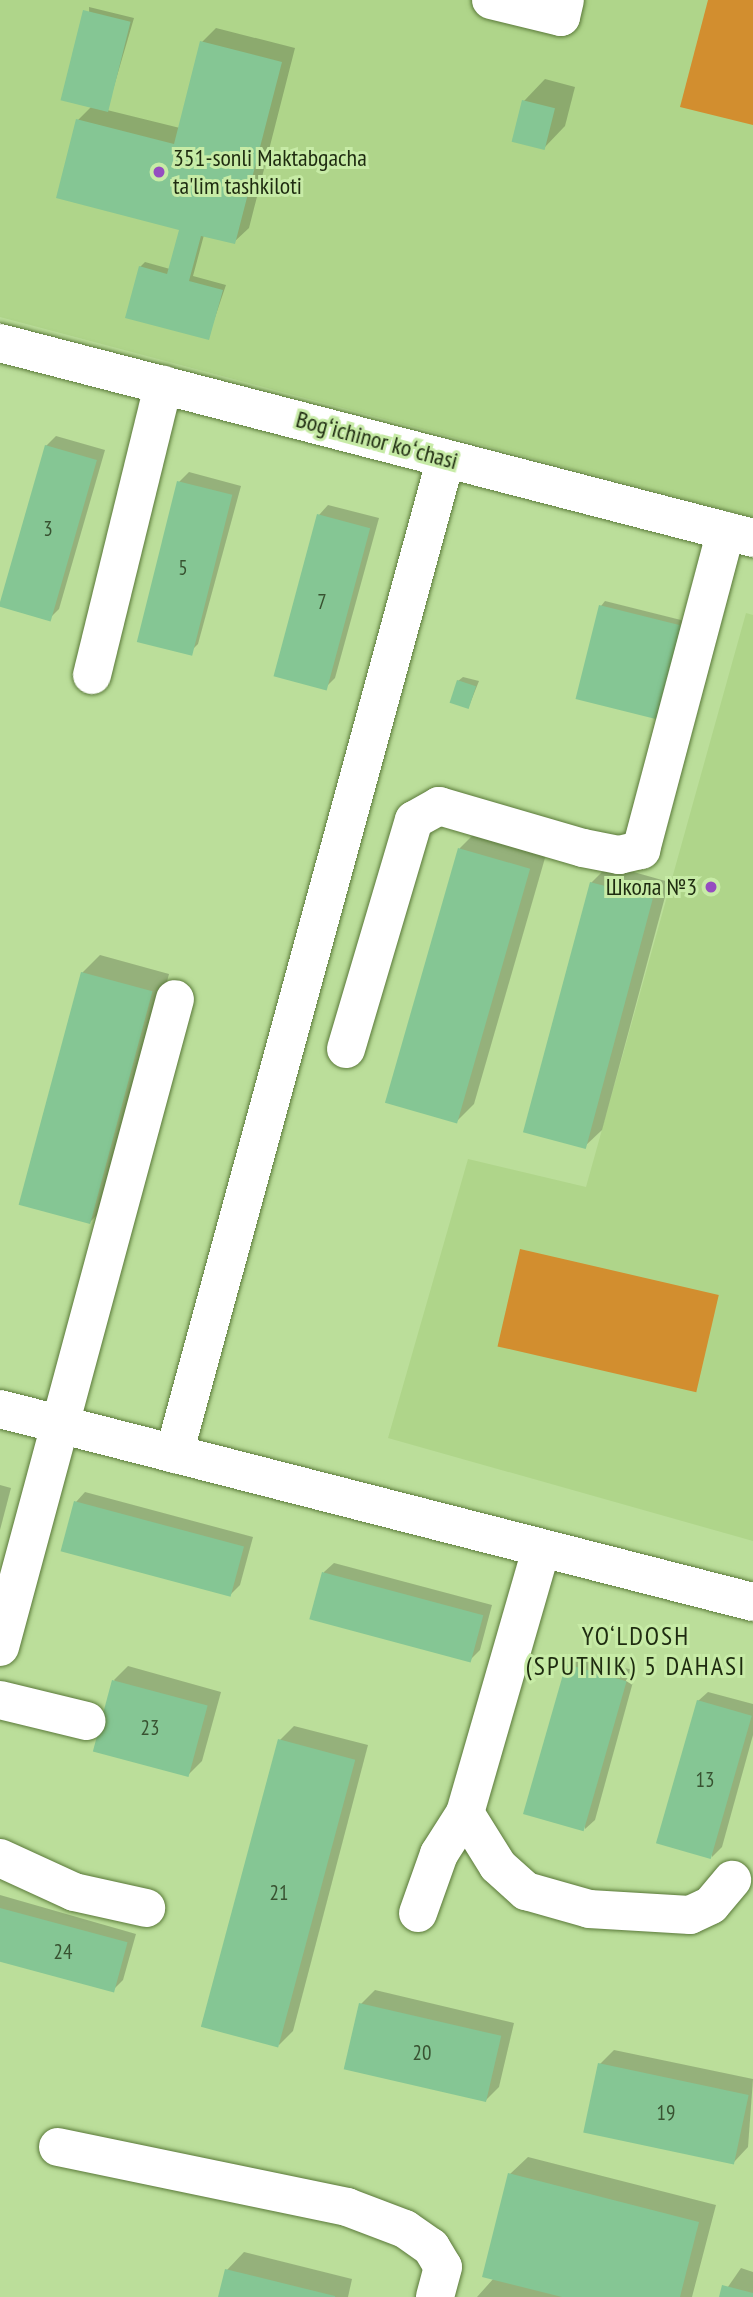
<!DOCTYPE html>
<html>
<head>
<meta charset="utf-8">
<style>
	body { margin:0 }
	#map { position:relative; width:753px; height:2297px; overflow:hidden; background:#bbde9a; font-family:"PT Sans Narrow",sans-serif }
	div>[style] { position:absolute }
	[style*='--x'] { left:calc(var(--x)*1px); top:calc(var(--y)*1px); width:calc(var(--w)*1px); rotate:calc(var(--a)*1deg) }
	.built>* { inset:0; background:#afd58a }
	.green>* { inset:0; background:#d28e2f; transform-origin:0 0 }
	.shadow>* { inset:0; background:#0003 }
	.building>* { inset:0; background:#85c694; transform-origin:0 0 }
	.roads { filter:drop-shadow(0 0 2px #5a7939) drop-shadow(0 0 2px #5a7939) }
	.minor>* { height:38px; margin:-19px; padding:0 19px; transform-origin:19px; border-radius:19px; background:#fff }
	.dots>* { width:19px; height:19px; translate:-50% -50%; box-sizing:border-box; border:4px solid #c7eba6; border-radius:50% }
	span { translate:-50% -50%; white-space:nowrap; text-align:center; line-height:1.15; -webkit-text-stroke:6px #c7eba6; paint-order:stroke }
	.number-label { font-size:21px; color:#385231 }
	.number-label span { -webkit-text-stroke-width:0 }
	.poi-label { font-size:24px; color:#1e2b10 }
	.left { translate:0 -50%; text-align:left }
	.right { translate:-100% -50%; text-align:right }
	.street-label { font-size:24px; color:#1e2b10 }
	.neighbourhood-label { font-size:26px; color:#1e2b10; letter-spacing:2px }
</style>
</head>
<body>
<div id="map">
	<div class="built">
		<i style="clip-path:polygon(0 0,753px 0,753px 517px,0 317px)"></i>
		<i style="clip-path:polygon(746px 613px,753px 615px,753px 1541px,388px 1438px,468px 1159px,586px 1187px)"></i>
	</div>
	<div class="green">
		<i style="clip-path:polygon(708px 0,753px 0,753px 125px,680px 107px)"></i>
		<i style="left:520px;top:1249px;width:204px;height:100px;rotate:13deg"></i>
	</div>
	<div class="shadow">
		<i style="clip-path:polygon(89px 7px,134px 18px,107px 110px,180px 128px,202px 42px,216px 28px,295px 48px,249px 228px,234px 242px,204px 235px,193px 276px,226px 285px,208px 338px,140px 267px,145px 262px,170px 269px,181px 229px,78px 120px,92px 106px)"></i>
		<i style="clip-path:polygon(545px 79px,575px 87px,565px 126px,544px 148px,524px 101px)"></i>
		<i style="clip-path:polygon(56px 436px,105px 450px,59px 609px,49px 619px,0 605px,46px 446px)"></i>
		<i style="clip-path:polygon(189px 472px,241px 486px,198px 644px,188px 654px,179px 482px)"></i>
		<i style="clip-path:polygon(328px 505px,379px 518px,335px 678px,325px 688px,319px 515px)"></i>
		<i style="clip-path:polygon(605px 601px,693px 623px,669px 715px,601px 606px)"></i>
		<i style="clip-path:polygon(463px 677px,479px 681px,469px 706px,458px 681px)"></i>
		<i style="clip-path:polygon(477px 831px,547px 851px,474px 1104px,456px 1122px,387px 1102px,460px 848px)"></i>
		<i style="clip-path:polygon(609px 865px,669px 882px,602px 1130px,584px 1147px,591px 883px)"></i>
		<i style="clip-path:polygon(100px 955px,169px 974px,108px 1204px,90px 1222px,82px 973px)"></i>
		<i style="clip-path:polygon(0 1485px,11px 1488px,0 1530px)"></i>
		<i style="clip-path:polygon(85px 1492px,253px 1537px,240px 1585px,230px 1595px,76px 1502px)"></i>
		<i style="clip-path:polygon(334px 1563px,492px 1605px,480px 1650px,470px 1660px,312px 1617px,324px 1572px)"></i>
		<i style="clip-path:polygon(578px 1655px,636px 1671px,595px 1820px,585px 1829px,568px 1665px)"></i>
		<i style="clip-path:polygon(128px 1666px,221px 1692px,202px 1761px,188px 1775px,114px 1680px)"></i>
		<i style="clip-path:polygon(708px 1692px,753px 1704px,753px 1735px,722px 1847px,712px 1857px,698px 1701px)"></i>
		<i style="clip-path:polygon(294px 1726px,368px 1745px,293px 2031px,279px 2045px,280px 1740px)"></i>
		<i style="clip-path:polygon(0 1895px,136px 1934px,123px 1980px,113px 1990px,0 1958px)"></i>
		<i style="clip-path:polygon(375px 1990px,514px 2023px,499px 2087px,485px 2101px,361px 2004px)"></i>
		<i style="clip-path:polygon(614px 2050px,753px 2079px,748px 2147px,734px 2162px,600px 2064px)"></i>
		<i style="clip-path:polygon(528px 2157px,716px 2205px,692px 2297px,477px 2297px,494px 2278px,510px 2174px)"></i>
		<i style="clip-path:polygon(244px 2252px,352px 2279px,348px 2297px,220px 2297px,227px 2270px)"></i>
		<i style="clip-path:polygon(741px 2268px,753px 2272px,753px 2297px,721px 2297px)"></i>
	</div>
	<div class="building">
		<i style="left:83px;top:10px;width:49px;height:93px;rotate:14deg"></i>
		<i style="clip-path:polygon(200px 41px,282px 62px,235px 244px,201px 236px,189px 281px,223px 290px,209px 340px,125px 318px,139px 266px,167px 274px,179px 230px,56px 198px,76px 119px,174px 144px)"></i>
		<i style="left:522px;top:100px;width:34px;height:43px;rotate:14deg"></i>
		<i style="left:45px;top:445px;width:54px;height:168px;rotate:16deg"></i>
		<i style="left:177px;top:481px;width:57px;height:166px;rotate:14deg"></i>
		<i style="left:317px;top:514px;width:55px;height:168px;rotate:15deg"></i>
		<i style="left:599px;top:605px;width:93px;height:97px;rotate:14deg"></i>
		<i style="left:457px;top:680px;width:20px;height:24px;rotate:18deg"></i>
		<i style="left:458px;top:848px;width:75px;height:265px;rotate:16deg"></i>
		<i style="left:590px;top:882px;width:65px;height:259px;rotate:15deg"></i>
		<i style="left:81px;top:972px;width:74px;height:241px;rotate:15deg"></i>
		<i style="left:74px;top:1501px;width:176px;height:52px;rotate:15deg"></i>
		<i style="left:322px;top:1572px;width:167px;height:49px;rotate:15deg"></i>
		<i style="left:566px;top:1664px;width:63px;height:156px;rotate:16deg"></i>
		<i style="left:112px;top:1680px;width:99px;height:74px;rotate:15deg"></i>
		<i style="left:697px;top:1700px;width:57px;height:149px;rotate:16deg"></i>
		<i style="left:278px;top:1739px;width:80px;height:298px;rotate:15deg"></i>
		<i style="left:0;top:1908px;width:132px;height:52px;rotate:15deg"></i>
		<i style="left:359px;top:2003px;width:146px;height:68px;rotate:13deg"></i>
		<i style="left:598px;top:2063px;width:154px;height:71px;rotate:12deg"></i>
		<i style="clip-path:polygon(508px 2173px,699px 2222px,680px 2297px,562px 2297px,482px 2277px)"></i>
		<i style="clip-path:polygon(225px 2269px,335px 2296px,335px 2297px,218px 2297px)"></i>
		<i style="clip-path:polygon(722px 2285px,753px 2293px,753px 2297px,719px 2297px)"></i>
	</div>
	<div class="roads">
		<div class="minor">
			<i style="--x:491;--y:0;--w:72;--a:13.7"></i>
			<i style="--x:561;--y:17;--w:17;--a:-77"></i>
			<i style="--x:0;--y:343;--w:778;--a:14.52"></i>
			<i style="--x:92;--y:675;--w:299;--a:-76.2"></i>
			<i style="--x:346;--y:1049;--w:239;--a:-73.5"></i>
			<i style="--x:414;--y:820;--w:29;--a:-29"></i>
			<i style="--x:439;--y:806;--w:150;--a:16.3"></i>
			<i style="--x:583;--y:848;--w:37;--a:11"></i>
			<i style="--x:619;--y:855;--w:23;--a:-13"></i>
			<i style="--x:641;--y:850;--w:330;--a:-75.1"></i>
			<i style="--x:0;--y:1409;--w:777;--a:14.38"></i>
			<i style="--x:174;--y:1454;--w:1032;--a:-74.73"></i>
			<i style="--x:0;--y:1647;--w:671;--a:-74.89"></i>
			<i style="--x:0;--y:1700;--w:89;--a:13.6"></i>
			<i style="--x:465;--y:1813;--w:62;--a:58.1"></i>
			<i style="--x:498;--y:1866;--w:38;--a:42"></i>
			<i style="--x:526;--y:1891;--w:66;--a:15.9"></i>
			<i style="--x:589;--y:1909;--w:101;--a:3.4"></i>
			<i style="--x:690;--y:1915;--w:23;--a:-25"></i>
			<i style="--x:711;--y:1905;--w:33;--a:-50"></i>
			<i style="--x:0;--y:1858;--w:81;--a:24.7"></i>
			<i style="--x:74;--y:1892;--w:74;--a:12.5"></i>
			<i style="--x:418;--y:1913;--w:63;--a:-70.4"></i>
			<i style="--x:439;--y:1854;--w:49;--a:-57.6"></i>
			<i style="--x:465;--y:1813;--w:275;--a:-73.9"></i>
			<i style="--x:58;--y:2147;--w:295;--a:11.7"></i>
			<i style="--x:347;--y:2207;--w:62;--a:20.8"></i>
			<i style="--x:405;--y:2229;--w:32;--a:35"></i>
			<i style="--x:431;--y:2247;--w:23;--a:59"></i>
			<i style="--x:443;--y:2267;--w:31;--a:105"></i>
		</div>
	</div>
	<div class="dots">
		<i style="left:159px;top:172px;background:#954dc0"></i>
		<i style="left:711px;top:887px;background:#954dc0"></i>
	</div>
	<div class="number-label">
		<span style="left:48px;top:529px">3</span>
		<span style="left:183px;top:568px">5</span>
		<span style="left:322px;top:602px">7</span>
		<span style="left:150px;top:1728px">23</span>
		<span style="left:705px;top:1780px">13</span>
		<span style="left:279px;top:1893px">21</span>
		<span style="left:63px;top:1952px">24</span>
		<span style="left:422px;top:2053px">20</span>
		<span style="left:666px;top:2113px">19</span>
	</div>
	<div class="poi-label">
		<span class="left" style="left:173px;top:172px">351-sonli Maktabgacha<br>ta'lim tashkiloti</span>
		<span class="right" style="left:697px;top:887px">Школа №3</span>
	</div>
	<div class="street-label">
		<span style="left:377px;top:440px;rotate:15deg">Bogʻichinor koʻchasi</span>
	</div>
	<div class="neighbourhood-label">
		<span style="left:636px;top:1651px">YO‘LDOSH<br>(SPUTNIK) 5 DAHASI</span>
	</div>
</div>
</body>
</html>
